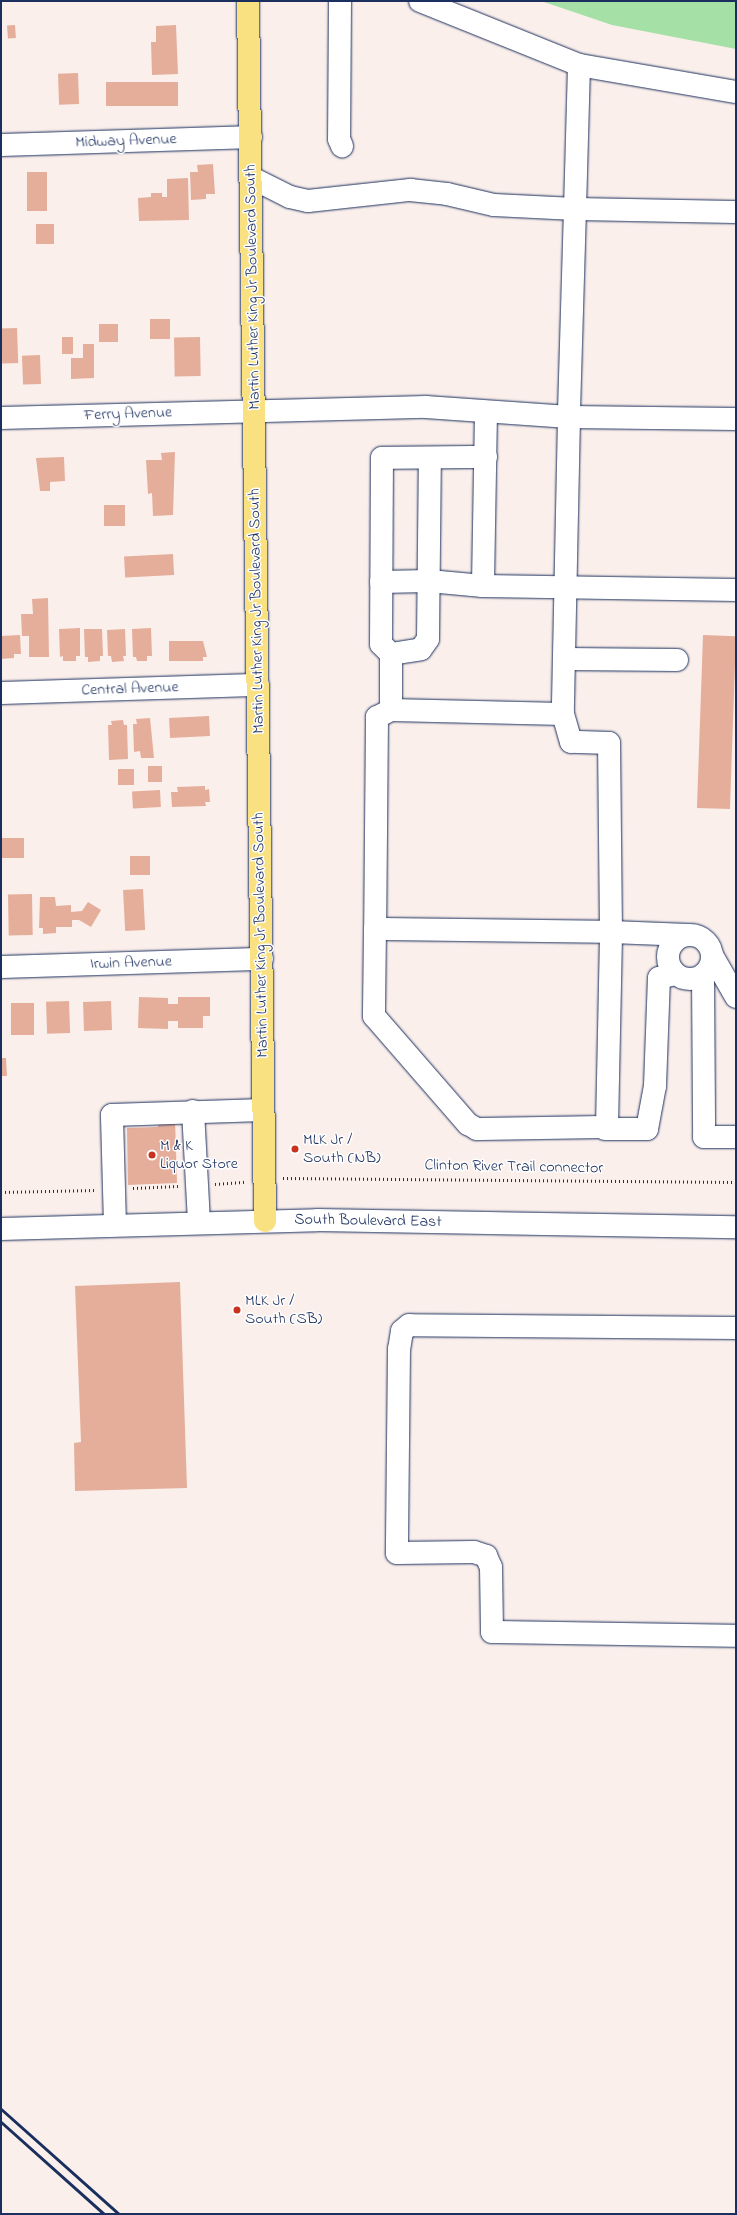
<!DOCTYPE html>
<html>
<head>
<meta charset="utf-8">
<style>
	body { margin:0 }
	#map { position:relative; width:737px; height:2215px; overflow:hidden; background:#faefeb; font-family:"Indie Flower",sans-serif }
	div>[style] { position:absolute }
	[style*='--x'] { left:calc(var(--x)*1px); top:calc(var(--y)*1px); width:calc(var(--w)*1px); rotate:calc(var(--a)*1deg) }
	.green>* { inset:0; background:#a5e0a6 }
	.building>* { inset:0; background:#e5ae9b; transform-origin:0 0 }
	.path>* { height:2.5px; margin-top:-1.25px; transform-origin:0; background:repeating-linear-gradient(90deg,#1b2f5e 0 1px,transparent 0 4px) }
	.roads { filter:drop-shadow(0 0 1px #1b2f5e) drop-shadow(0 0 1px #1b2f5e) }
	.minor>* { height:22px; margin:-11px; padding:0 11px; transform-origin:11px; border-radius:11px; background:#fff }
	.minor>.ring { margin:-11px; padding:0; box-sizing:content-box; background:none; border:22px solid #fff; border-radius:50% }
	.major>* { height:22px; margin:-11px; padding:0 11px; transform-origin:11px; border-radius:11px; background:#f9e181 }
	.rail>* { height:3px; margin:-1.5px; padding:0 1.5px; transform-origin:1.5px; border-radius:1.5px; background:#1b2f5e }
	.dots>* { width:11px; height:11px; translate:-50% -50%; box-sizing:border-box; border:2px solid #fff; border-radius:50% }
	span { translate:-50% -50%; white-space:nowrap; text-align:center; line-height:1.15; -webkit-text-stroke:3px #fff; paint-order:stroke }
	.street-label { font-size:16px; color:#1b2f5e }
	.poi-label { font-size:16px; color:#1b2f5e }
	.left { translate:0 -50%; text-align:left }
	.frame { position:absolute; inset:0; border:2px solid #1b2f5e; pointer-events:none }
</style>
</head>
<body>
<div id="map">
	<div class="green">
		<i style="clip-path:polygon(541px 1px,736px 1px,736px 49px,612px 25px)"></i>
	</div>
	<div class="building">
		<i style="left:15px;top:25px;width:13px;height:8px;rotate:86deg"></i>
		<i style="clip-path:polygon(176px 25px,178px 74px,152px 75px,151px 42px,156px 42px,156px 26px)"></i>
		<i style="left:78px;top:73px;width:31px;height:20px;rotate:88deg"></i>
		<i style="left:178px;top:82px;width:24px;height:72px;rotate:90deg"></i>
		<i style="clip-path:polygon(213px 164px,215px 194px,206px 194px,206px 199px,191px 200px,190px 172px,198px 172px,197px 165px)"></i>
		<i style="left:27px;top:172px;width:20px;height:39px"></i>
		<i style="clip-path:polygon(188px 178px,189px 220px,139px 221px,138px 198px,151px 197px,151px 193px,162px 193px,162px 197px,167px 197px,167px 179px)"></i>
		<i style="left:54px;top:224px;width:20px;height:18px;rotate:90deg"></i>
		<i style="left:170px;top:319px;width:20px;height:20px;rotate:90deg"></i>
		<i style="left:99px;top:324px;width:19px;height:18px"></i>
		<i style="left:17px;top:328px;width:35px;height:16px;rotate:88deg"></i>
		<i style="left:62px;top:337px;width:11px;height:17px"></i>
		<i style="left:200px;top:337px;width:39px;height:26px;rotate:89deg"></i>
		<i style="clip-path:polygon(83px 344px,94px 344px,94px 378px,71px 379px,71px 358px,83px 358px)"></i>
		<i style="left:40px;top:355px;width:29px;height:18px;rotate:88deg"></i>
		<i style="clip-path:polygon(175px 452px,173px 515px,153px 516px,152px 493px,148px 494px,146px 460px,162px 460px,161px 453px)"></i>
		<i style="clip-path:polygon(64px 457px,65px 481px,50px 482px,50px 491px,40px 491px,36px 458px)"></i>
		<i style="left:125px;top:505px;width:21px;height:21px;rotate:90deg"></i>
		<i style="left:173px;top:554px;width:21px;height:49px;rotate:87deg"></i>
		<i style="clip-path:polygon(48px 598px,49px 657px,29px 657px,29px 636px,22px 636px,21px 614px,33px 614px,32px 599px)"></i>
		<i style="clip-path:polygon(80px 628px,80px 656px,76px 656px,76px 661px,63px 661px,63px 656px,60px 657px,59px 629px)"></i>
		<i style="clip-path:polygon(151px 628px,152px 656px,147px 656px,147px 661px,137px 661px,136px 657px,133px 657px,132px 629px)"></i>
		<i style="clip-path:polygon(84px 629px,102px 629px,103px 656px,100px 656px,100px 661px,88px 662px,88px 657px,85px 657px)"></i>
		<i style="clip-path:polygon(125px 629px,126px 656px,123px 656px,124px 661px,112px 662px,111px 656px,108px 656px,107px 630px)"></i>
		<i style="clip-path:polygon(20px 635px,21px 654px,14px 654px,14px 658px,1px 659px,1px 636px)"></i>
		<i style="left:703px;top:635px;width:33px;height:173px;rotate:2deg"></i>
		<i style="clip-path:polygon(169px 641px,203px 641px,207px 657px,203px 657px,203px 661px,169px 661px)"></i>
		<i style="left:209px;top:716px;width:20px;height:40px;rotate:87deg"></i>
		<i style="clip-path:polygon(150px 718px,154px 758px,141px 758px,140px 751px,134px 752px,133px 724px,137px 724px,136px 719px)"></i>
		<i style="clip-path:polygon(123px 720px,124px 725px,127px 725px,128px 759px,109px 760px,108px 725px,112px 725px,111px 721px)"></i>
		<i style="left:148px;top:766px;width:14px;height:16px"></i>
		<i style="left:118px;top:769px;width:16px;height:16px"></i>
		<i style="clip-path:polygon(205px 786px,205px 790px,209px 789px,210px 802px,205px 802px,206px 806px,172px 807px,171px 792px,178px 792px,177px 787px)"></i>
		<i style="left:160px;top:790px;width:17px;height:28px;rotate:87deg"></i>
		<i style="left:1px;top:838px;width:23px;height:20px"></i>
		<i style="left:130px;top:856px;width:20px;height:19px"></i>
		<i style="left:143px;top:889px;width:41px;height:20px;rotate:87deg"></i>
		<i style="left:32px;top:894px;width:41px;height:24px;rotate:89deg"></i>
		<i style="clip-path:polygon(40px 897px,55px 897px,56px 906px,71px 905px,71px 912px,82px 911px,88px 902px,101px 910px,91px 927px,79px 920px,72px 920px,72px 927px,56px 927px,56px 933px,43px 934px,43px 928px,39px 928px)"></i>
		<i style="clip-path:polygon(139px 997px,168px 998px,168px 1004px,178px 1004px,178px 997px,210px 997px,210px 1016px,203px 1016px,203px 1028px,178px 1028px,178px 1021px,168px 1021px,168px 1029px,138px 1028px)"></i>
		<i style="left:69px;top:1001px;width:32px;height:23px;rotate:88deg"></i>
		<i style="left:111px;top:1001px;width:29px;height:28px;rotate:88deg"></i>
		<i style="left:11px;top:1003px;width:23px;height:32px"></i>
		<i style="clip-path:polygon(1px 1058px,6px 1058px,7px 1076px,1px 1076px)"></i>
		<i style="clip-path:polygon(158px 1119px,175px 1119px,177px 1183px,128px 1185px,127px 1128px,158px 1127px)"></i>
		<i style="clip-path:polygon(180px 1282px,187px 1488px,75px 1491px,74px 1443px,81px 1442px,75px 1286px)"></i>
	</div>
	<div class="path">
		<i style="--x:283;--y:1178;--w:453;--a:0.5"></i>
		<i style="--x:215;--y:1184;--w:31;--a:-4"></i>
		<i style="--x:133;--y:1188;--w:45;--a:-2.5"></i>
		<i style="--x:1;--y:1192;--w:95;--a:-1.2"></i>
	</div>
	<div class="roads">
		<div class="minor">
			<i style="--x:340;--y:1;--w:138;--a:90.4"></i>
			<i style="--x:339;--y:139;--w:8;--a:67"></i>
			<i style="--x:420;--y:1;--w:171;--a:21.9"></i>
			<i style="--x:579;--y:65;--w:159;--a:9.8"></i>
			<i style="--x:1;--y:145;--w:250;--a:-1.8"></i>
			<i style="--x:252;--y:178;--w:42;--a:26.6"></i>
			<i style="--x:290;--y:197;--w:18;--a:13"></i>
			<i style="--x:308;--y:201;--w:103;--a:-6.2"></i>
			<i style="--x:410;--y:190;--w:37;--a:6"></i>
			<i style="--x:447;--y:194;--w:48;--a:13.2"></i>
			<i style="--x:494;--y:205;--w:81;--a:2.8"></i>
			<i style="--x:575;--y:209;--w:144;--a:-88.4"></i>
			<i style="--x:736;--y:212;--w:161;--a:-178.9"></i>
			<i style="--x:575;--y:209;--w:208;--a:91.7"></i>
			<i style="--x:569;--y:417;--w:167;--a:0.7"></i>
			<i style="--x:486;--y:412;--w:174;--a:91"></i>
			<i style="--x:483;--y:586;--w:253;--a:0.9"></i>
			<i style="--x:1;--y:418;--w:425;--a:-1.5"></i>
			<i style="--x:426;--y:407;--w:143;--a:4"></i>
			<i style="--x:569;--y:417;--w:297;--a:91.2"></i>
			<i style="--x:381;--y:582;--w:48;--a:-1.2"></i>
			<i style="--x:429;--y:581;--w:54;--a:5.3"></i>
			<i style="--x:391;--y:654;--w:30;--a:-9"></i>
			<i style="--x:421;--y:649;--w:12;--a:-55"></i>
			<i style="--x:428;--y:639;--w:181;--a:-89.4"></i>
			<i style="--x:566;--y:659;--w:111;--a:0.5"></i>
			<i style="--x:1;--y:693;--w:257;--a:-1.8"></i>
			<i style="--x:391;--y:710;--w:56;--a:-90"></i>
			<i style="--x:391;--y:654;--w:14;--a:-135"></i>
			<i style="--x:381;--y:644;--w:186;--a:-89.7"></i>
			<i style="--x:382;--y:458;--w:104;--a:-0.6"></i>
			<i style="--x:375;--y:929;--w:236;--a:0.7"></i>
			<i style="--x:611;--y:932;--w:189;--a:-90.6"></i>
			<i style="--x:609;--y:743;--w:38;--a:-178"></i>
			<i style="--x:571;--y:742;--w:29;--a:-106"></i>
			<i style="--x:563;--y:714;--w:172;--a:-178.7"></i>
			<i style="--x:391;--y:710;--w:16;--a:153"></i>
			<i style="--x:377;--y:717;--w:212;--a:90.5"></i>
			<i style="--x:375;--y:929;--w:87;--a:90.7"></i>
			<i style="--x:374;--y:1016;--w:143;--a:49"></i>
			<i style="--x:468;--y:1124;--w:10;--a:29"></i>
			<i style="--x:477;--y:1129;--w:130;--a:-0.9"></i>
			<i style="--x:607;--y:1127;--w:195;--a:-88.8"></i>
			<i style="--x:611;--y:932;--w:77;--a:2.2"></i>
			<i class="ring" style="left:668px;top:935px;width:22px;height:22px"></i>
			<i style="--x:713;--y:957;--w:46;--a:60.1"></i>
			<i style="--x:1;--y:967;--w:261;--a:-1.8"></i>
			<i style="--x:703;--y:975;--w:162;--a:89.6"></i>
			<i style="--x:704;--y:1137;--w:32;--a:0"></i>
			<i style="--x:193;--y:1111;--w:111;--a:86.9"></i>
			<i style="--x:605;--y:1129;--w:42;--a:0"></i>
			<i style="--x:647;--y:1129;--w:44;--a:-79.5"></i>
			<i style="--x:655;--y:1086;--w:108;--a:-87.9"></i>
			<i style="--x:659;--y:978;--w:16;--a:-14"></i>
			<i style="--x:115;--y:1225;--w:110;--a:-91.6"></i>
			<i style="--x:112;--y:1115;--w:151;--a:-1.9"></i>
			<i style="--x:1;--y:1229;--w:316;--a:-1.6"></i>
			<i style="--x:317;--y:1220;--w:419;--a:1"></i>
			<i style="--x:736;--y:1328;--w:327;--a:-179.5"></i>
			<i style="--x:409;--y:1325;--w:9;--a:139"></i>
			<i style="--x:402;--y:1331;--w:18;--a:99"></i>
			<i style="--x:399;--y:1349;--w:204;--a:90.6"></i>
			<i style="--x:397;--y:1553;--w:77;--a:-0.7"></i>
			<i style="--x:474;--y:1552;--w:13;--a:18"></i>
			<i style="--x:486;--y:1556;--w:12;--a:66"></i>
			<i style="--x:491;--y:1567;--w:65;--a:89.1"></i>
			<i style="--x:492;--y:1632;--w:244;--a:0.9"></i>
		</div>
		<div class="major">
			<i style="--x:248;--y:1;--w:1220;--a:89.2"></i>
		</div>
	</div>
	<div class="rail">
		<i style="--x:1;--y:2109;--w:158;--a:41.7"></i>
		<i style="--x:1;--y:2122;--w:138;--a:41.8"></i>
	</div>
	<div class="dots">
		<i style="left:295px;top:1149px;background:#c8321e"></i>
		<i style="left:152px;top:1155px;background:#c8321e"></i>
		<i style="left:237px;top:1310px;background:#c8321e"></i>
	</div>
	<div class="street-label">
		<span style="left:126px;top:141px;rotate:-2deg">Midway Avenue</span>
		<span style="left:253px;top:287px;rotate:-91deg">Martin Luther King Jr Boulevard South</span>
		<span style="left:128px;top:414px;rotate:-2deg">Ferry Avenue</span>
		<span style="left:257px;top:611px;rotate:-91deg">Martin Luther King Jr Boulevard South</span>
		<span style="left:130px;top:689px;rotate:-2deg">Central Avenue</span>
		<span style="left:261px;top:935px;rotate:-91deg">Martin Luther King Jr Boulevard South</span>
		<span style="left:131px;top:963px;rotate:-2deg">Irwin Avenue</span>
		<span style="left:514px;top:1167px;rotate:1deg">Clinton River Trail connector</span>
		<span style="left:368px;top:1221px;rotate:1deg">South Boulevard East</span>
	</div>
	<div class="poi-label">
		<span class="left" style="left:303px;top:1149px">MLK Jr /<br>South (NB)</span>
		<span class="left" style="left:160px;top:1155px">M &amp; K<br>Liquor Store</span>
		<span class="left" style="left:245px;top:1310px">MLK Jr /<br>South (SB)</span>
	</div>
	<div class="frame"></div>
</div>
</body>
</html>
